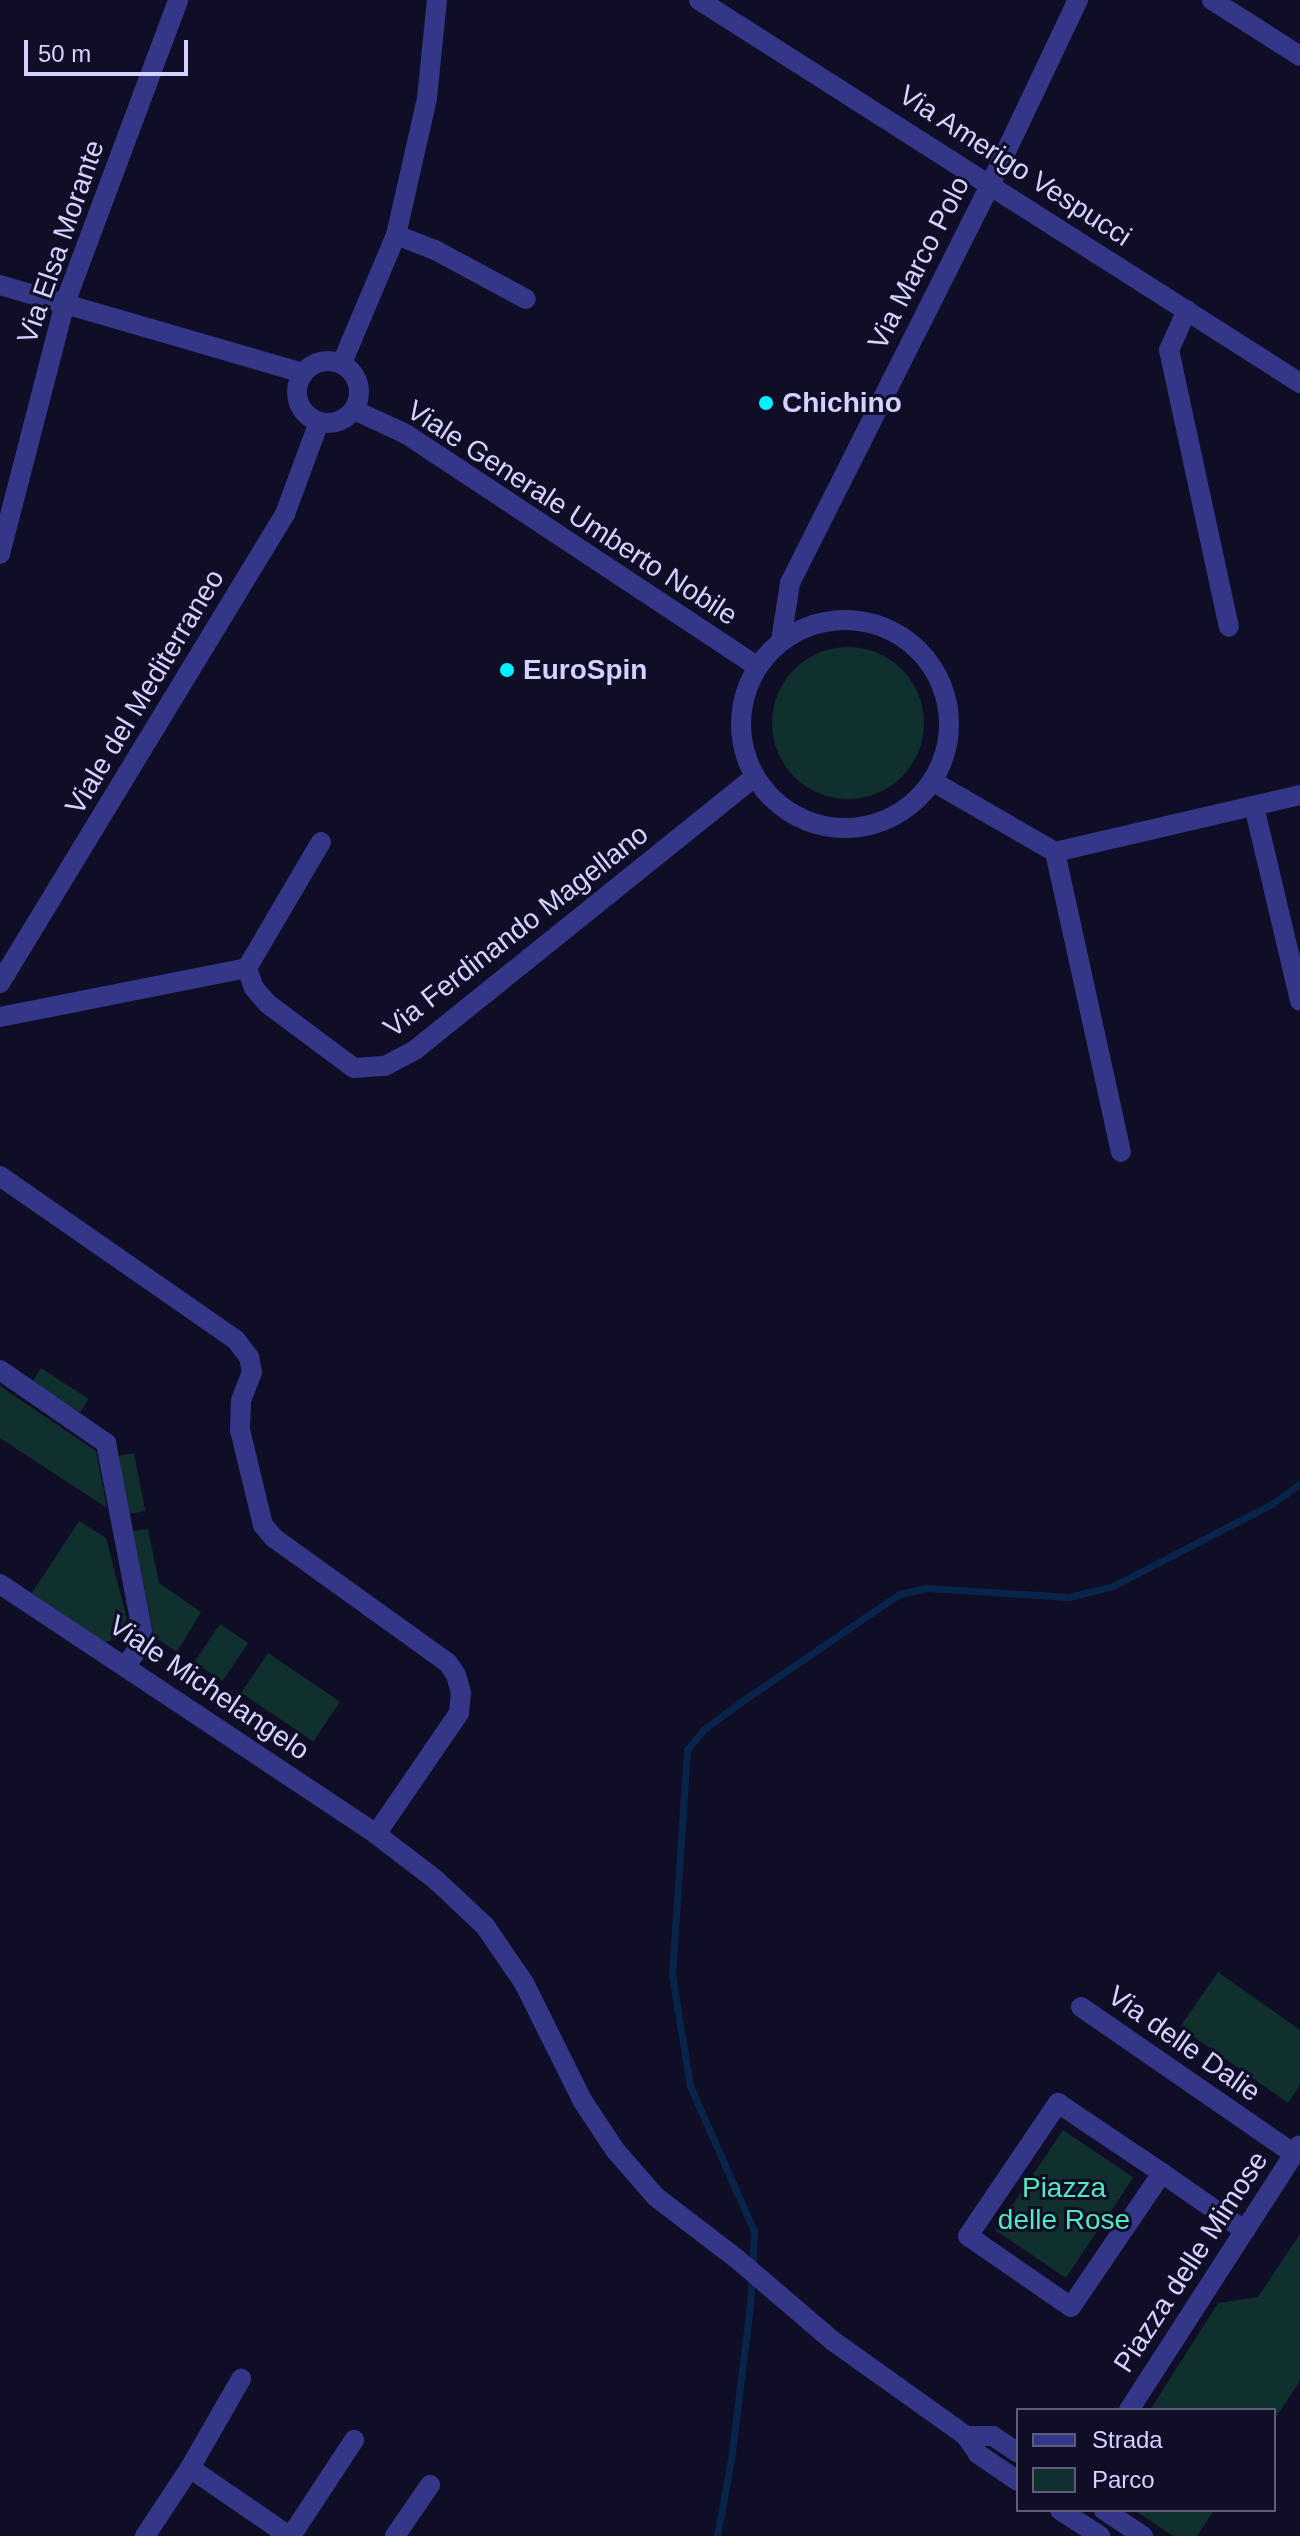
<!DOCTYPE html>
<html>
<head>
<meta charset="utf-8">
<style>
	body { margin:0 }
	#map { position:relative; width:1300px; height:2536px; overflow:hidden; background:#100d26; font-family:Helvetica,sans-serif }
	div>[style] { position:absolute }
	[style*='--x'] { left:calc(var(--x)*1px); top:calc(var(--y)*1px); width:calc(var(--w)*1px); rotate:calc(var(--a)*1deg) }
	.green>* { inset:0; background:#0f302d; transform-origin:0 0 }
	.round { border-radius:50% }
	.stream>* { height:7px; margin:-3.5px; padding:0 3.5px; transform-origin:3.5px; border-radius:3.5px; background:#08244a }
	.minor>* { height:20px; margin:-10px; padding:0 10px; transform-origin:10px; border-radius:10px; background:#343688 }
	.minor>.ring { margin:-10px; padding:0; box-sizing:content-box; background:none; border:20px solid #343688; border-radius:50% }
	.dots>* { width:22px; height:22px; translate:-50% -50%; box-sizing:border-box; border:4px solid #100d26; border-radius:50% }
	span { translate:-50% -50%; white-space:nowrap; text-align:center; line-height:1.15; -webkit-text-stroke:6px #100d26; paint-order:stroke }
	.street-label { font-size:28px; color:#d4d2ff }
	.poi-label { font-size:28px; color:#d4d2ff; font-weight:700 }
	.left { translate:0 -50%; text-align:left }
	.park-label { font-size:28px; color:#54e9bb }
	.legend { position:absolute; left:1016px; top:2408px; width:260px; height:104px; box-sizing:border-box; background:#100d26; border:2px solid #5e5c7d; margin:0; padding:10px 14px; list-style:none; font-size:24px; color:#d4d2ff }
	.legend li { display:flex; align-items:center; gap:16px; height:40px }
	.legend b { width:40px; border:2px solid #5e5c7d }
	.scale { position:absolute; left:24px; top:40px; width:164px; height:36px; box-sizing:border-box; border:4px solid #d4d2ff; border-top:0; padding-left:10px; font-size:24px; line-height:28px; white-space:nowrap; color:#d4d2ff; -webkit-text-stroke:6px #100d26; paint-order:stroke }
</style>
</head>
<body>
<div id="map">
	<div class="green">
		<i class="round" style="left:772px;top:647px;width:152px;height:152px"></i>
		<i style="left:41px;top:1368px;width:57px;height:16px;rotate:33deg"></i>
		<i style="clip-path:polygon(0 1386px,96px 1451px,107px 1508px,0 1438px)"></i>
		<i style="left:134px;top:1453px;width:59px;height:16px;rotate:79deg"></i>
		<i style="clip-path:polygon(79px 1521px,106px 1538px,127px 1619px,117px 1639px,105px 1642px,32px 1593px)"></i>
		<i style="clip-path:polygon(148px 1529px,159px 1583px,201px 1612px,177px 1652px,154px 1637px,133px 1531px)"></i>
		<i style="left:220px;top:1624px;width:34px;height:46px;rotate:34deg"></i>
		<i style="left:268px;top:1653px;width:87px;height:48px;rotate:34deg"></i>
		<i style="clip-path:polygon(1218px 1972px,1300px 2030px,1300px 2085px,1288px 2103px,1180px 2027px)"></i>
		<i style="left:1063px;top:2130px;width:85px;height:121px;rotate:34deg"></i>
		<i style="clip-path:polygon(1300px 2234px,1300px 2381px,1274px 2420px,1274px 2410px,1150px 2410px,1218px 2303px,1258px 2297px)"></i>
		<i style="clip-path:polygon(1134px 2510px,1214px 2510px,1197px 2536px,1173px 2536px)"></i>
	</div>
	<div class="stream">
		<i style="--x:717;--y:2536;--w:77;--a:-79.6"></i>
		<i style="--x:731;--y:2460;--w:155;--a:-83"></i>
		<i style="--x:750;--y:2306;--w:75;--a:-86.9"></i>
		<i style="--x:754;--y:2231;--w:158;--a:-113.8"></i>
		<i style="--x:690;--y:2086;--w:112;--a:-99.2"></i>
		<i style="--x:672;--y:1975;--w:225;--a:-86.2"></i>
		<i style="--x:687;--y:1750;--w:26;--a:-51"></i>
		<i style="--x:703;--y:1730;--w:44;--a:-36.6"></i>
		<i style="--x:738;--y:1704;--w:195;--a:-34.3"></i>
		<i style="--x:899;--y:1594;--w:29;--a:-12"></i>
		<i style="--x:927;--y:1588;--w:142;--a:3.6"></i>
		<i style="--x:1069;--y:1597;--w:45;--a:-14"></i>
		<i style="--x:1113;--y:1586;--w:179;--a:-27.3"></i>
		<i style="--x:1272;--y:1504;--w:34;--a:-36"></i>
	</div>
	<div class="minor">
		<i style="--x:699;--y:0;--w:713;--a:32.51"></i>
		<i style="--x:1212;--y:0;--w:104;--a:32.5"></i>
		<i style="--x:396;--y:235;--w:42;--a:21"></i>
		<i style="--x:435;--y:250;--w:103;--a:28.3"></i>
		<i style="--x:0;--y:285;--w:316;--a:16.2"></i>
		<i style="--x:1187;--y:310;--w:44;--a:114.2"></i>
		<i style="--x:1169;--y:350;--w:283;--a:77.8"></i>
		<i class="ring" style="left:297px;top:361px;width:42px;height:42px"></i>
		<i style="--x:342;--y:363;--w:139;--a:-67.1"></i>
		<i style="--x:396;--y:235;--w:140;--a:-77.2"></i>
		<i style="--x:427;--y:98;--w:99;--a:-84.2"></i>
		<i style="--x:354;--y:410;--w:57;--a:24.8"></i>
		<i style="--x:406;--y:434;--w:421;--a:33.5"></i>
		<i style="--x:0;--y:554;--w:259;--a:-75.5"></i>
		<i style="--x:65;--y:303;--w:323;--a:-69.5"></i>
		<i class="ring" style="left:741px;top:620px;width:188px;height:188px"></i>
		<i style="--x:781;--y:641;--w:59;--a:-81.2"></i>
		<i style="--x:790;--y:583;--w:448;--a:-63.3"></i>
		<i style="--x:991;--y:183;--w:203;--a:-64.6"></i>
		<i style="--x:932;--y:781;--w:142;--a:30"></i>
		<i style="--x:1055;--y:852;--w:252;--a:-13.1"></i>
		<i style="--x:1254;--y:806;--w:200;--a:76.7"></i>
		<i style="--x:1055;--y:852;--w:307;--a:77.6"></i>
		<i style="--x:247;--y:968;--w:146;--a:-59.6"></i>
		<i style="--x:0;--y:983;--w:549;--a:-58.71"></i>
		<i style="--x:285;--y:514;--w:98;--a:-69.7"></i>
		<i style="--x:0;--y:1017;--w:252;--a:-11.2"></i>
		<i style="--x:247;--y:968;--w:21;--a:71"></i>
		<i style="--x:254;--y:988;--w:21;--a:49"></i>
		<i style="--x:268;--y:1004;--w:107;--a:36.7"></i>
		<i style="--x:354;--y:1068;--w:31;--a:-4"></i>
		<i style="--x:385;--y:1066;--w:34;--a:-28"></i>
		<i style="--x:415;--y:1050;--w:436;--a:-38.8"></i>
		<i style="--x:0;--y:1176;--w:287;--a:34.8"></i>
		<i style="--x:236;--y:1340;--w:21;--a:53"></i>
		<i style="--x:249;--y:1357;--w:15;--a:79"></i>
		<i style="--x:252;--y:1372;--w:31;--a:111"></i>
		<i style="--x:241;--y:1401;--w:29;--a:92"></i>
		<i style="--x:240;--y:1430;--w:98;--a:76.4"></i>
		<i style="--x:263;--y:1525;--w:17;--a:50"></i>
		<i style="--x:274;--y:1538;--w:214;--a:35.7"></i>
		<i style="--x:448;--y:1663;--w:14;--a:56"></i>
		<i style="--x:456;--y:1675;--w:19;--a:74"></i>
		<i style="--x:461;--y:1693;--w:20;--a:96"></i>
		<i style="--x:459;--y:1713;--w:147;--a:124.4"></i>
		<i style="--x:0;--y:1370;--w:129;--a:34.6"></i>
		<i style="--x:106;--y:1443;--w:202;--a:79.1"></i>
		<i style="--x:144;--y:1641;--w:31;--a:127"></i>
		<i style="--x:0;--y:1584;--w:452;--a:33.6"></i>
		<i style="--x:376;--y:1834;--w:76;--a:37.5"></i>
		<i style="--x:436;--y:1880;--w:67;--a:43.2"></i>
		<i style="--x:485;--y:1926;--w:69;--a:55.6"></i>
		<i style="--x:524;--y:1983;--w:131;--a:63.6"></i>
		<i style="--x:582;--y:2100;--w:60;--a:56.6"></i>
		<i style="--x:615;--y:2150;--w:62;--a:48.9"></i>
		<i style="--x:656;--y:2197;--w:102;--a:37.4"></i>
		<i style="--x:737;--y:2259;--w:126;--a:40.5"></i>
		<i style="--x:833;--y:2341;--w:163;--a:35.5"></i>
		<i style="--x:966;--y:2436;--w:22;--a:56"></i>
		<i style="--x:978;--y:2454;--w:48;--a:34"></i>
		<i style="--x:1081;--y:2007;--w:259;--a:34.6"></i>
		<i style="--x:1162;--y:2173;--w:162;--a:124.2"></i>
		<i style="--x:1071;--y:2307;--w:125;--a:-145.4"></i>
		<i style="--x:968;--y:2236;--w:161;--a:-55.9"></i>
		<i style="--x:1058;--y:2103;--w:125;--a:33.9"></i>
		<i style="--x:1162;--y:2173;--w:101;--a:34.9"></i>
		<i style="--x:1129;--y:2410;--w:315;--a:-57.2"></i>
		<i style="--x:966;--y:2436;--w:27;--a:0"></i>
		<i style="--x:993;--y:2436;--w:30;--a:34"></i>
		<i style="--x:190;--y:2468;--w:120;--a:34.5"></i>
		<i style="--x:1060;--y:2510;--w:48;--a:33"></i>
		<i style="--x:1104;--y:2510;--w:47;--a:33.7"></i>
		<i style="--x:145;--y:2536;--w:82;--a:-56.5"></i>
		<i style="--x:190;--y:2468;--w:103;--a:-60.2"></i>
		<i style="--x:291;--y:2536;--w:115;--a:-56.7"></i>
		<i style="--x:395;--y:2536;--w:62;--a:-55.5"></i>
	</div>
	<div class="dots">
		<i style="left:766px;top:403px;background:#00f2fd"></i>
		<i style="left:507px;top:670px;background:#00f2fd"></i>
	</div>
	<div class="street-label">
		<span style="left:1015px;top:166px;rotate:33deg">Via Amerigo Vespucci</span>
		<span style="left:61px;top:242px;rotate:-71deg">Via Elsa Morante</span>
		<span style="left:919px;top:263px;rotate:-63deg">Via Marco Polo</span>
		<span style="left:572px;top:513px;rotate:33deg">Viale Generale Umberto Nobile</span>
		<span style="left:145px;top:692px;rotate:-59deg">Viale del Mediterraneo</span>
		<span style="left:516px;top:931px;rotate:-38deg">Via Ferdinando Magellano</span>
		<span style="left:209px;top:1688px;rotate:34deg">Viale Michelangelo</span>
		<span style="left:1184px;top:2044px;rotate:35deg">Via delle Dalie</span>
		<span style="left:1191px;top:2262px;rotate:-57deg">Piazza delle Mimose</span>
	</div>
	<div class="poi-label">
		<span class="left" style="left:782px;top:403px">Chichino</span>
		<span class="left" style="left:523px;top:670px">EuroSpin</span>
	</div>
	<div class="park-label">
		<span style="left:1064px;top:2204px">Piazza<br>delle Rose</span>
	</div>
	<ul class="legend">
	<li><b style="height:10px;background:#343688"></b>Strada</li>
	<li><b style="height:22px;background:#0f302d"></b>Parco</li>
	</ul>
	<div class="scale">50 m</div>
</div>
</body>
</html>
